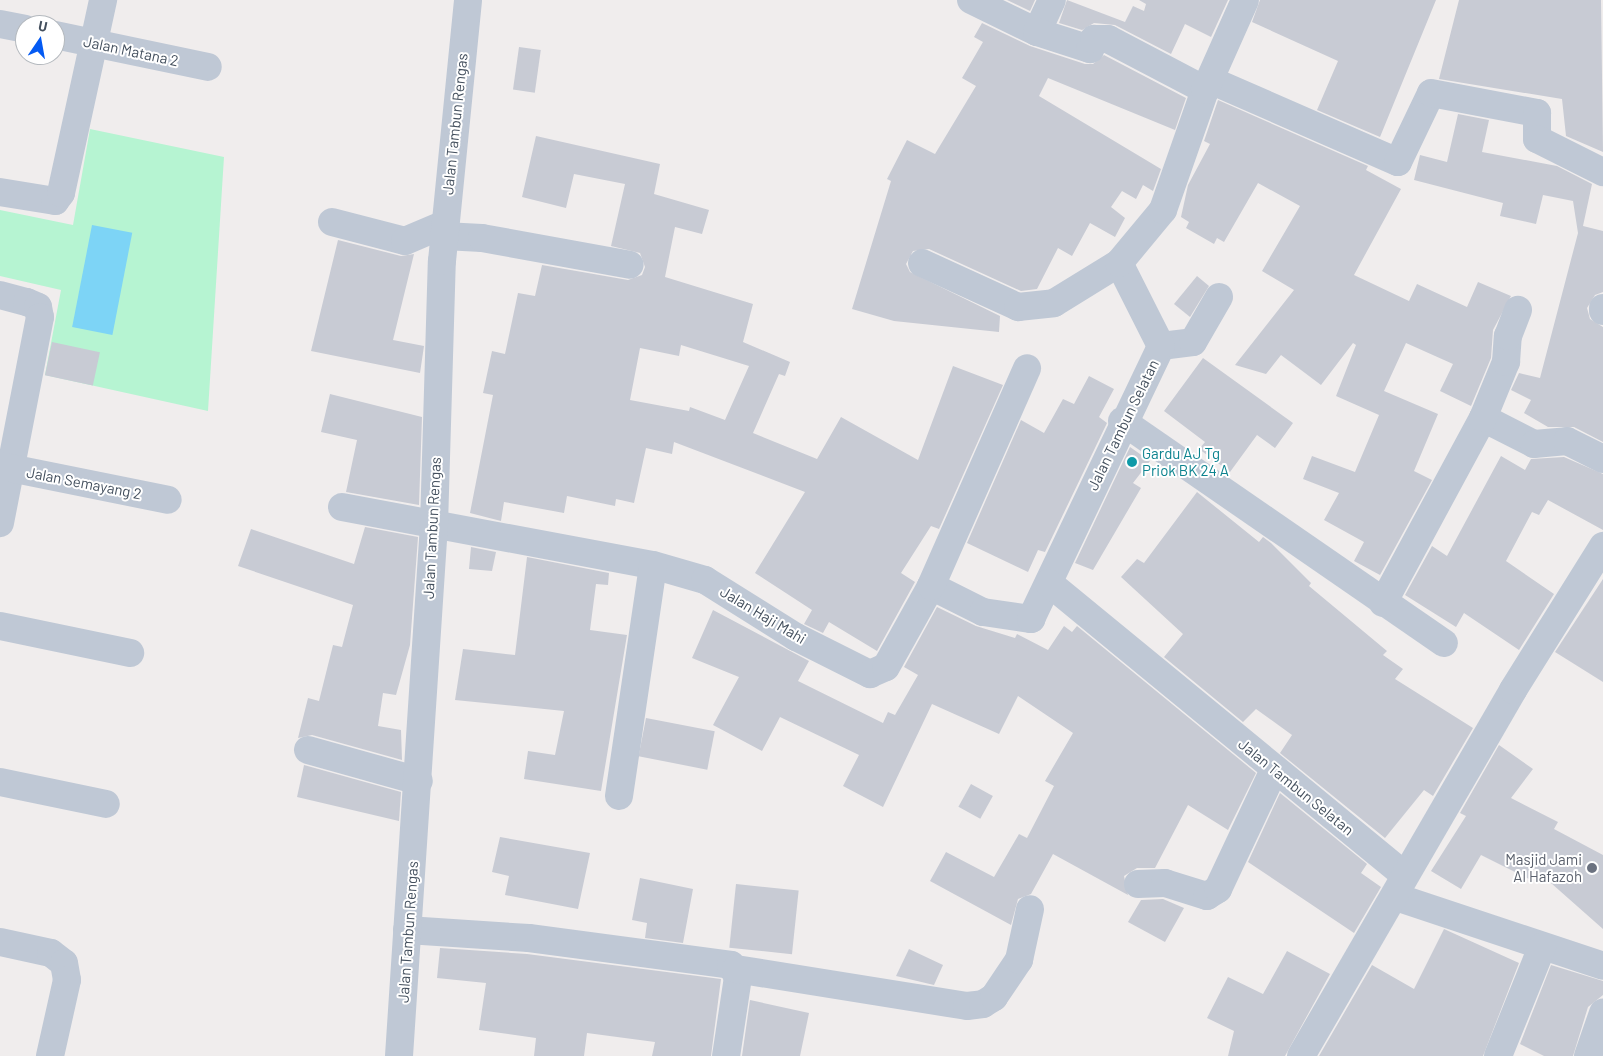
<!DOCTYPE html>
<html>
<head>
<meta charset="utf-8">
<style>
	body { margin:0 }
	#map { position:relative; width:1603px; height:1056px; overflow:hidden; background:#f0eded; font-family:Barlow,sans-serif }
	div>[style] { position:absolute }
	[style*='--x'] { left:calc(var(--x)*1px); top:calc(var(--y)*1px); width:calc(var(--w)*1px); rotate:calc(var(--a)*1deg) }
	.green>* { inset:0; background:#b6f4d2 }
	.water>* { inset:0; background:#7dd4f6; transform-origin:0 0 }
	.building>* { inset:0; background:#c8cbd4; transform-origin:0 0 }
	.minor>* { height:28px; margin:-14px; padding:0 14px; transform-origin:14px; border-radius:14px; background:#bfc8d5 }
	.tertiary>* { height:28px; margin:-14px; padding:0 14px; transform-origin:14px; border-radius:14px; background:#bfc8d5 }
	.dots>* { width:14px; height:14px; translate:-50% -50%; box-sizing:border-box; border:2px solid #fff; border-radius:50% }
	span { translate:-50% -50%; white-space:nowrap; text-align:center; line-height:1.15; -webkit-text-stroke:4px #fff; paint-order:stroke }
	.street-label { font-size:15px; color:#434f5d }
	.culture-label { font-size:15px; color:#0d838f }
	.left { translate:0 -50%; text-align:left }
	.worship-label { font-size:15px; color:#5b616d }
	.right { translate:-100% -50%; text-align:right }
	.north { position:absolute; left:15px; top:15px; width:50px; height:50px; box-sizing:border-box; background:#fff; border:1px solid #b4b9be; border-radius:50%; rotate:12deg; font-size:14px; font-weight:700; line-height:20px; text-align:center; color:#434f5d }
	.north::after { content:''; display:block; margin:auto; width:18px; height:22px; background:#045af3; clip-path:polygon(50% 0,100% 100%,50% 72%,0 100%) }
</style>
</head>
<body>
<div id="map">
	<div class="green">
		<i style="clip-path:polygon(90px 129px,224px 157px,208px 411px,45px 375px,61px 290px,0 276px,0 210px,73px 225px)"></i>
	</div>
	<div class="water">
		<i style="left:92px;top:225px;width:41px;height:104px;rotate:11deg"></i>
	</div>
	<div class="building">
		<i style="clip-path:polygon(1007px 0,1035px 0,1030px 11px)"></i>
		<i style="clip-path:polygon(1067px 0,1125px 22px,1133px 6px,1144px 11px,1146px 4px,1139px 0,1228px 0,1211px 37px,1185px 24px,1171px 54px,1115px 25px,1094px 23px,1082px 30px,1059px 23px)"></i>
		<i style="clip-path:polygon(1260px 0,1436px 0,1380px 137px,1317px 110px,1338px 61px,1252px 22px)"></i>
		<i style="clip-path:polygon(1459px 0,1601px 0,1603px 152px,1566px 136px,1562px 99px,1439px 79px)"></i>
		<i style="clip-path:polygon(982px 23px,1030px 46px,1085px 64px,1093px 64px,1104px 55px,1186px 98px,1175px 130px,1048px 78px,1039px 96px,1161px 169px,1153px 191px,1143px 185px,1136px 199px,1122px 191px,1111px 207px,1125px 218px,1115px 237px,1090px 223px,1072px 256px,1058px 248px,1037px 289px,1021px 291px,929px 249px,913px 251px,906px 264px,910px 272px,1000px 316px,999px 332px,894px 321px,852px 309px,891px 181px,887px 179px,907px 140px,935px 154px,976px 86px,962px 78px,983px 42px,974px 37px)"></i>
		<i style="left:519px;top:47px;width:22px;height:43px;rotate:8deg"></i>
		<i style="clip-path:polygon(1218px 100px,1368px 166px,1366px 170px,1401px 189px,1354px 275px,1409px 301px,1417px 284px,1467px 307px,1478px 282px,1511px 296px,1493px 330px,1491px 358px,1471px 406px,1440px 391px,1453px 364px,1406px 343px,1384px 391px,1438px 414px,1414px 471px,1432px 480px,1380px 575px,1354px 561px,1364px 542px,1324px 520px,1339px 493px,1303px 479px,1312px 456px,1355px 472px,1379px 415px,1336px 396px,1356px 345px,1353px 343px,1321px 385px,1281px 355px,1266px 374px,1235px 365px,1294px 290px,1262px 271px,1300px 206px,1258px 183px,1224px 242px,1217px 238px,1214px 244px,1186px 228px,1189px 222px,1181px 217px,1188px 185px,1210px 144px,1204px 141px)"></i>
		<i style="clip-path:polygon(1458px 114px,1489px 120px,1482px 152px,1557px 166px,1592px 184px,1583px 226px,1603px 231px,1603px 292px,1595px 295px,1587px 308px,1590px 319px,1603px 327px,1603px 442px,1574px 427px,1548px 427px,1524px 413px,1531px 400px,1511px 390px,1519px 373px,1540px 378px,1578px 233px,1573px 201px,1543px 195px,1536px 224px,1500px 216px,1503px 203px,1414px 180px,1420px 155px,1447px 162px)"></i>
		<i style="clip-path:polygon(evenodd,536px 136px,660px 164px,654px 194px,709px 210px,702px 234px,675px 227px,665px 277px,753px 304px,743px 342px,790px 362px,785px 376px,779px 374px,753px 433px,817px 459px,841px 417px,918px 460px,953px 366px,1003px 385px,939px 529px,931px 526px,901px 573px,915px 582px,877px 651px,829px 622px,823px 633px,804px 624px,812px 610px,755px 573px,805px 492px,674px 442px,672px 454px,646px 448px,634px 503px,616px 499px,615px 506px,567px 496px,564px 513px,504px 502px,501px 521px,470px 513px,493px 395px,483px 393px,492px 351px,505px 354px,518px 293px,535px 296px,542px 265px,628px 280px,642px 275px,645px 267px,640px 253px,611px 246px,625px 184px,574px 174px,566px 208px,522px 197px,536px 136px,681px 345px,749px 366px,725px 420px,690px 407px,689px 411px,630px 400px,640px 348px,679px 356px,681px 345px)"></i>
		<i style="clip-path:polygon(338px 240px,401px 256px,414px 254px,393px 340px,424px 346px,420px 373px,311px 351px)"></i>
		<i style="clip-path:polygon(1197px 276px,1209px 286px,1190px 317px,1174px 304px)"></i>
		<i style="left:52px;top:342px;width:49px;height:34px;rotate:12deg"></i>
		<i style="clip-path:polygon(1203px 358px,1293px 423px,1275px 448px,1257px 435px,1230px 472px,1199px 449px,1205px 442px,1164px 411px)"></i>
		<i style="clip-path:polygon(1089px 376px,1114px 389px,1099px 417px,1107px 423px,1045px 552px,1038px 550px,1028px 572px,967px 543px,1021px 420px,1044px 433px,1063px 399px,1074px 404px)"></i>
		<i style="clip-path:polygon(330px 394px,422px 417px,419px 505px,346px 492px,357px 440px,321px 432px)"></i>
		<i style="clip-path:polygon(1130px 447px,1150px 461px,1133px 483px,1141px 488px,1093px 570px,1075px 563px)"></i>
		<i style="clip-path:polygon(1501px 456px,1525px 470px,1531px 459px,1564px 457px,1603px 474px,1603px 530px,1548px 500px,1539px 515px,1532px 512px,1506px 561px,1554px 594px,1519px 650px,1464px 613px,1456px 627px,1405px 595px,1432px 546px,1447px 556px)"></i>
		<i style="clip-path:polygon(1197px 492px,1259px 542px,1263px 537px,1271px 543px,1311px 583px,1309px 586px,1387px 651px,1383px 655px,1403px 669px,1395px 679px,1473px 728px,1433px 796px,1424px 790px,1385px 838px,1280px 753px,1292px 735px,1256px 709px,1243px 722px,1164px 657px,1183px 634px,1121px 577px,1137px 559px,1144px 563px)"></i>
		<i style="clip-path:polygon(365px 527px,418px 537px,410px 645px,396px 695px,383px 693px,378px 726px,401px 730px,402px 760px,312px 735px,298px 738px,308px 698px,319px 701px,333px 645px,342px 647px,353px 605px,238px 566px,251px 529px,354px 564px)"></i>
		<i style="clip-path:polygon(471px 547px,496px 552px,492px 571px,469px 569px)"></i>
		<i style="clip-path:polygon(527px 557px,609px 573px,608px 585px,596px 584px,590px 630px,627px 635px,601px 791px,524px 779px,528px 751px,555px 755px,564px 711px,455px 700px,463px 649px,515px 655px)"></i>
		<i style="clip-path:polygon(1603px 579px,1603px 682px,1555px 652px)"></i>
		<i style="clip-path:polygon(937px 607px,976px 626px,1015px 638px,1017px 634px,1048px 650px,1064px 626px,1072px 632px,1077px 626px,1256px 773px,1228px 830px,1188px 805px,1155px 868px,1137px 868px,1124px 876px,1128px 895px,1053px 854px,1031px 894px,1018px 899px,1011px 925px,930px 881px,946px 852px,994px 877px,1019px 834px,1027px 838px,1054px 786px,1045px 781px,1073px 733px,1018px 696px,999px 734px,932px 704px,883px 807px,843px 786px,859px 755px,780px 717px,762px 751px,713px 725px,739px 677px,692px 658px,713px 610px,809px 661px,798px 681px,883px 723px,888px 712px,895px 715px,918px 675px,904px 667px)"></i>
		<i style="left:646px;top:718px;width:70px;height:39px;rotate:11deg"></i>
		<i style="clip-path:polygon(1499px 745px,1533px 769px,1511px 798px,1558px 822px,1554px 829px,1603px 855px,1603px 929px,1534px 868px,1529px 879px,1481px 855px,1461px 889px,1431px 871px,1466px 816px,1460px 813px)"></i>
		<i style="clip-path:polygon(304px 765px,401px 792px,399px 821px,297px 797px)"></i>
		<i style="left:971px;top:784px;width:25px;height:26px;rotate:29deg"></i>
		<i style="clip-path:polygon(1280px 793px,1367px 864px,1361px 873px,1381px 887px,1354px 933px,1248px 862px)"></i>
		<i style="clip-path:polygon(500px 837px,590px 853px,578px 909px,505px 895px,509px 876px,492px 872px)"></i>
		<i style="clip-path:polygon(640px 878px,693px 889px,683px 943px,645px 938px,647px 923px,632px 920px)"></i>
		<i style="left:736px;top:884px;width:63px;height:64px;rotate:6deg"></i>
		<i style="clip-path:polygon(1163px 899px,1184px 908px,1165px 942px,1128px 922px,1141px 900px)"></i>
		<i style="clip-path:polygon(1444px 929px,1519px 963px,1483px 1056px,1319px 1056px,1372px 965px,1414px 989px)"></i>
		<i style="clip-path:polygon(440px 948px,527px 954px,721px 979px,711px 1056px,652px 1056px,655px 1042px,587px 1033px,584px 1056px,534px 1056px,536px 1038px,479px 1030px,486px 983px,437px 978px)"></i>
		<i style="clip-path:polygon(909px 949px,943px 965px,934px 985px,896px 976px)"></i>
		<i style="clip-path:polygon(1287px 951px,1330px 974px,1285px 1056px,1228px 1056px,1234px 1031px,1207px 1018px,1228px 977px,1263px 994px)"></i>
		<i style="clip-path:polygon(1551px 965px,1603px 981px,1603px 995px,1588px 1007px,1573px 1056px,1544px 1056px,1520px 1044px)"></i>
		<i style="clip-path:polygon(750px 1000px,809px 1013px,800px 1056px,742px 1056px)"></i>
	</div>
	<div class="minor">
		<i style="--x:971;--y:0;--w:73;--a:25.9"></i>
		<i style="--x:1037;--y:32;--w:35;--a:-65"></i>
		<i style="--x:0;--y:24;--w:25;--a:11"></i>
		<i style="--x:1037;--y:32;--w:56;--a:17.8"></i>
		<i style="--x:1090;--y:49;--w:11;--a:-68"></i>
		<i style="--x:1094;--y:39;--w:14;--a:0"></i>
		<i style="--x:1108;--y:39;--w:110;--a:27.7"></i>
		<i style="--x:55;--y:35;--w:156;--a:11.8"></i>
		<i style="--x:1210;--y:80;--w:205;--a:23.6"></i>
		<i style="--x:1398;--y:162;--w:76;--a:-64.4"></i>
		<i style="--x:1431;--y:93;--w:108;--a:10.7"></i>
		<i style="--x:1537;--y:113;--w:26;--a:90"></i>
		<i style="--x:1537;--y:139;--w:74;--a:26.6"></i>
		<i style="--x:0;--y:192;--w:56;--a:9.3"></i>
		<i style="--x:55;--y:201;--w:10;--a:-53"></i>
		<i style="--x:61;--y:193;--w:198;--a:-77.7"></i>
		<i style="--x:332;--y:222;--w:75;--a:14.6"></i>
		<i style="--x:405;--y:241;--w:43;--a:-23"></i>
		<i style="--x:444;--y:236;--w:38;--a:3"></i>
		<i style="--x:482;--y:238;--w:150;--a:10.3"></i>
		<i style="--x:922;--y:263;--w:106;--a:24.6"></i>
		<i style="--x:1018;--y:307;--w:36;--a:-6"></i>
		<i style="--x:1054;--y:303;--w:76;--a:-31.6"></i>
		<i style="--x:0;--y:295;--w:28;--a:15"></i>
		<i style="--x:27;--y:302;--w:12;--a:24"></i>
		<i style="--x:38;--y:307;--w:10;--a:79"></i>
		<i style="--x:40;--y:317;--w:210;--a:101"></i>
		<i style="--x:1603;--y:308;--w:3;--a:90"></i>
		<i style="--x:1161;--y:346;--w:32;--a:-7"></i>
		<i style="--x:1193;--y:342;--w:52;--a:-60"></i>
		<i style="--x:1483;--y:418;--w:57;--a:27"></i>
		<i style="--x:1534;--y:444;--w:33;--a:-5"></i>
		<i style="--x:1567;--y:441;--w:40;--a:26.6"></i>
		<i style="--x:1122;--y:421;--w:391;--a:34.6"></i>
		<i style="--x:0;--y:466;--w:171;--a:11.4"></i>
		<i style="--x:342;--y:507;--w:316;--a:10.6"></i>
		<i style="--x:653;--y:565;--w:54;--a:16.1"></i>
		<i style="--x:705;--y:580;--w:107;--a:32.1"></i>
		<i style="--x:796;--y:637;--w:83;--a:26.6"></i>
		<i style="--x:870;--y:674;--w:17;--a:-24"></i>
		<i style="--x:886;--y:667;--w:93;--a:-60.9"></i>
		<i style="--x:931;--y:586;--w:58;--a:26.6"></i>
		<i style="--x:983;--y:612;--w:49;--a:8.3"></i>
		<i style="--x:1031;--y:619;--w:302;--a:-64.5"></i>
		<i style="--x:1161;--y:346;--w:93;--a:-116.8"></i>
		<i style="--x:1119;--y:263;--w:69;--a:-50.3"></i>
		<i style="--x:1163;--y:210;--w:127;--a:-70.7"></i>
		<i style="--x:1205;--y:90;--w:98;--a:-66"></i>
		<i style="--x:1049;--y:583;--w:460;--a:39.4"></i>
		<i style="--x:931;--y:586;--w:238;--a:-66.2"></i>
		<i style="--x:1383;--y:603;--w:210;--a:-61.6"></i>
		<i style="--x:1483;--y:418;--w:61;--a:-67.7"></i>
		<i style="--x:1506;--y:362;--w:26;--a:-86"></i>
		<i style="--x:1508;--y:336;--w:28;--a:-69"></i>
		<i style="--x:0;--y:626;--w:133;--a:11.7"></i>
		<i style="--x:308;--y:750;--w:115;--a:15.6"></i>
		<i style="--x:0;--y:782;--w:108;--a:11.7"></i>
		<i style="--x:619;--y:796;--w:233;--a:-81.6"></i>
		<i style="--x:1138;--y:884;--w:27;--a:-2"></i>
		<i style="--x:1165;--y:883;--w:44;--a:17.2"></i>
		<i style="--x:1207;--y:896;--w:13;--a:-32"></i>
		<i style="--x:1218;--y:889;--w:132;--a:-64.8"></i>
		<i style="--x:1396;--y:897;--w:218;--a:18.4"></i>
		<i style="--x:407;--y:930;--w:122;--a:3.8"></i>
		<i style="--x:529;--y:938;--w:204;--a:7.6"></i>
		<i style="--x:731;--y:965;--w:14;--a:60"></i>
		<i style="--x:738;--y:977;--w:80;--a:98.6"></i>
		<i style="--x:0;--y:942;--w:52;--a:12.2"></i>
		<i style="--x:51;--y:953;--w:16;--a:38"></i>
		<i style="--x:64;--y:963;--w:17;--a:80"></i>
		<i style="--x:67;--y:980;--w:78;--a:102.6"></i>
		<i style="--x:736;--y:969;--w:234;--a:9.1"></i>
		<i style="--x:967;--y:1006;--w:16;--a:-7"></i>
		<i style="--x:983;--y:1004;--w:13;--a:-32"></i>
		<i style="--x:994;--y:997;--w:45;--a:-56"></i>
		<i style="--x:1019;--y:960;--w:52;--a:-77.8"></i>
		<i style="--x:1301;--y:1056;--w:423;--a:-59.9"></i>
		<i style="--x:1513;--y:690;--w:170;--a:-58"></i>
		<i style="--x:1498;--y:1056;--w:118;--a:-68"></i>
		<i style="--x:1588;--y:1056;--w:46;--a:-70.8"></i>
	</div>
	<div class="tertiary">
		<i style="--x:399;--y:1056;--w:532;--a:-86.23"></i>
		<i style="--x:434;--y:525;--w:264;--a:-88.3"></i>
		<i style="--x:442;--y:261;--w:262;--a:-84.3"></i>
	</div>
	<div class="dots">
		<i style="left:1132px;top:462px;background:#0f9aa8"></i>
		<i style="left:1592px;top:868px;background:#6b7280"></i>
	</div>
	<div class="street-label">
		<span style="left:131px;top:51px;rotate:12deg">Jalan Matana 2</span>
		<span style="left:455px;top:124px;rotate:-84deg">Jalan Tambun Rengas</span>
		<span style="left:1123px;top:425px;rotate:-64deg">Jalan Tambun Selatan</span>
		<span style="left:84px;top:483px;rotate:11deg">Jalan Semayang 2</span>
		<span style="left:432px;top:528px;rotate:-87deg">Jalan Tambun Rengas</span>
		<span style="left:763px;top:615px;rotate:31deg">Jalan Haji Mahi</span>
		<span style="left:1296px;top:787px;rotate:39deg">Jalan Tambun Selatan</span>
		<span style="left:408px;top:932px;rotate:-86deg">Jalan Tambun Rengas</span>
	</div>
	<div class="culture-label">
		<span class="left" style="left:1142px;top:462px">Gardu AJ Tg<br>Priok BK 24 A</span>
	</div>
	<div class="worship-label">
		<span class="right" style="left:1582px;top:868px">Masjid Jami<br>Al Hafazoh</span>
	</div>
	<div class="north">U</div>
</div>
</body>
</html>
